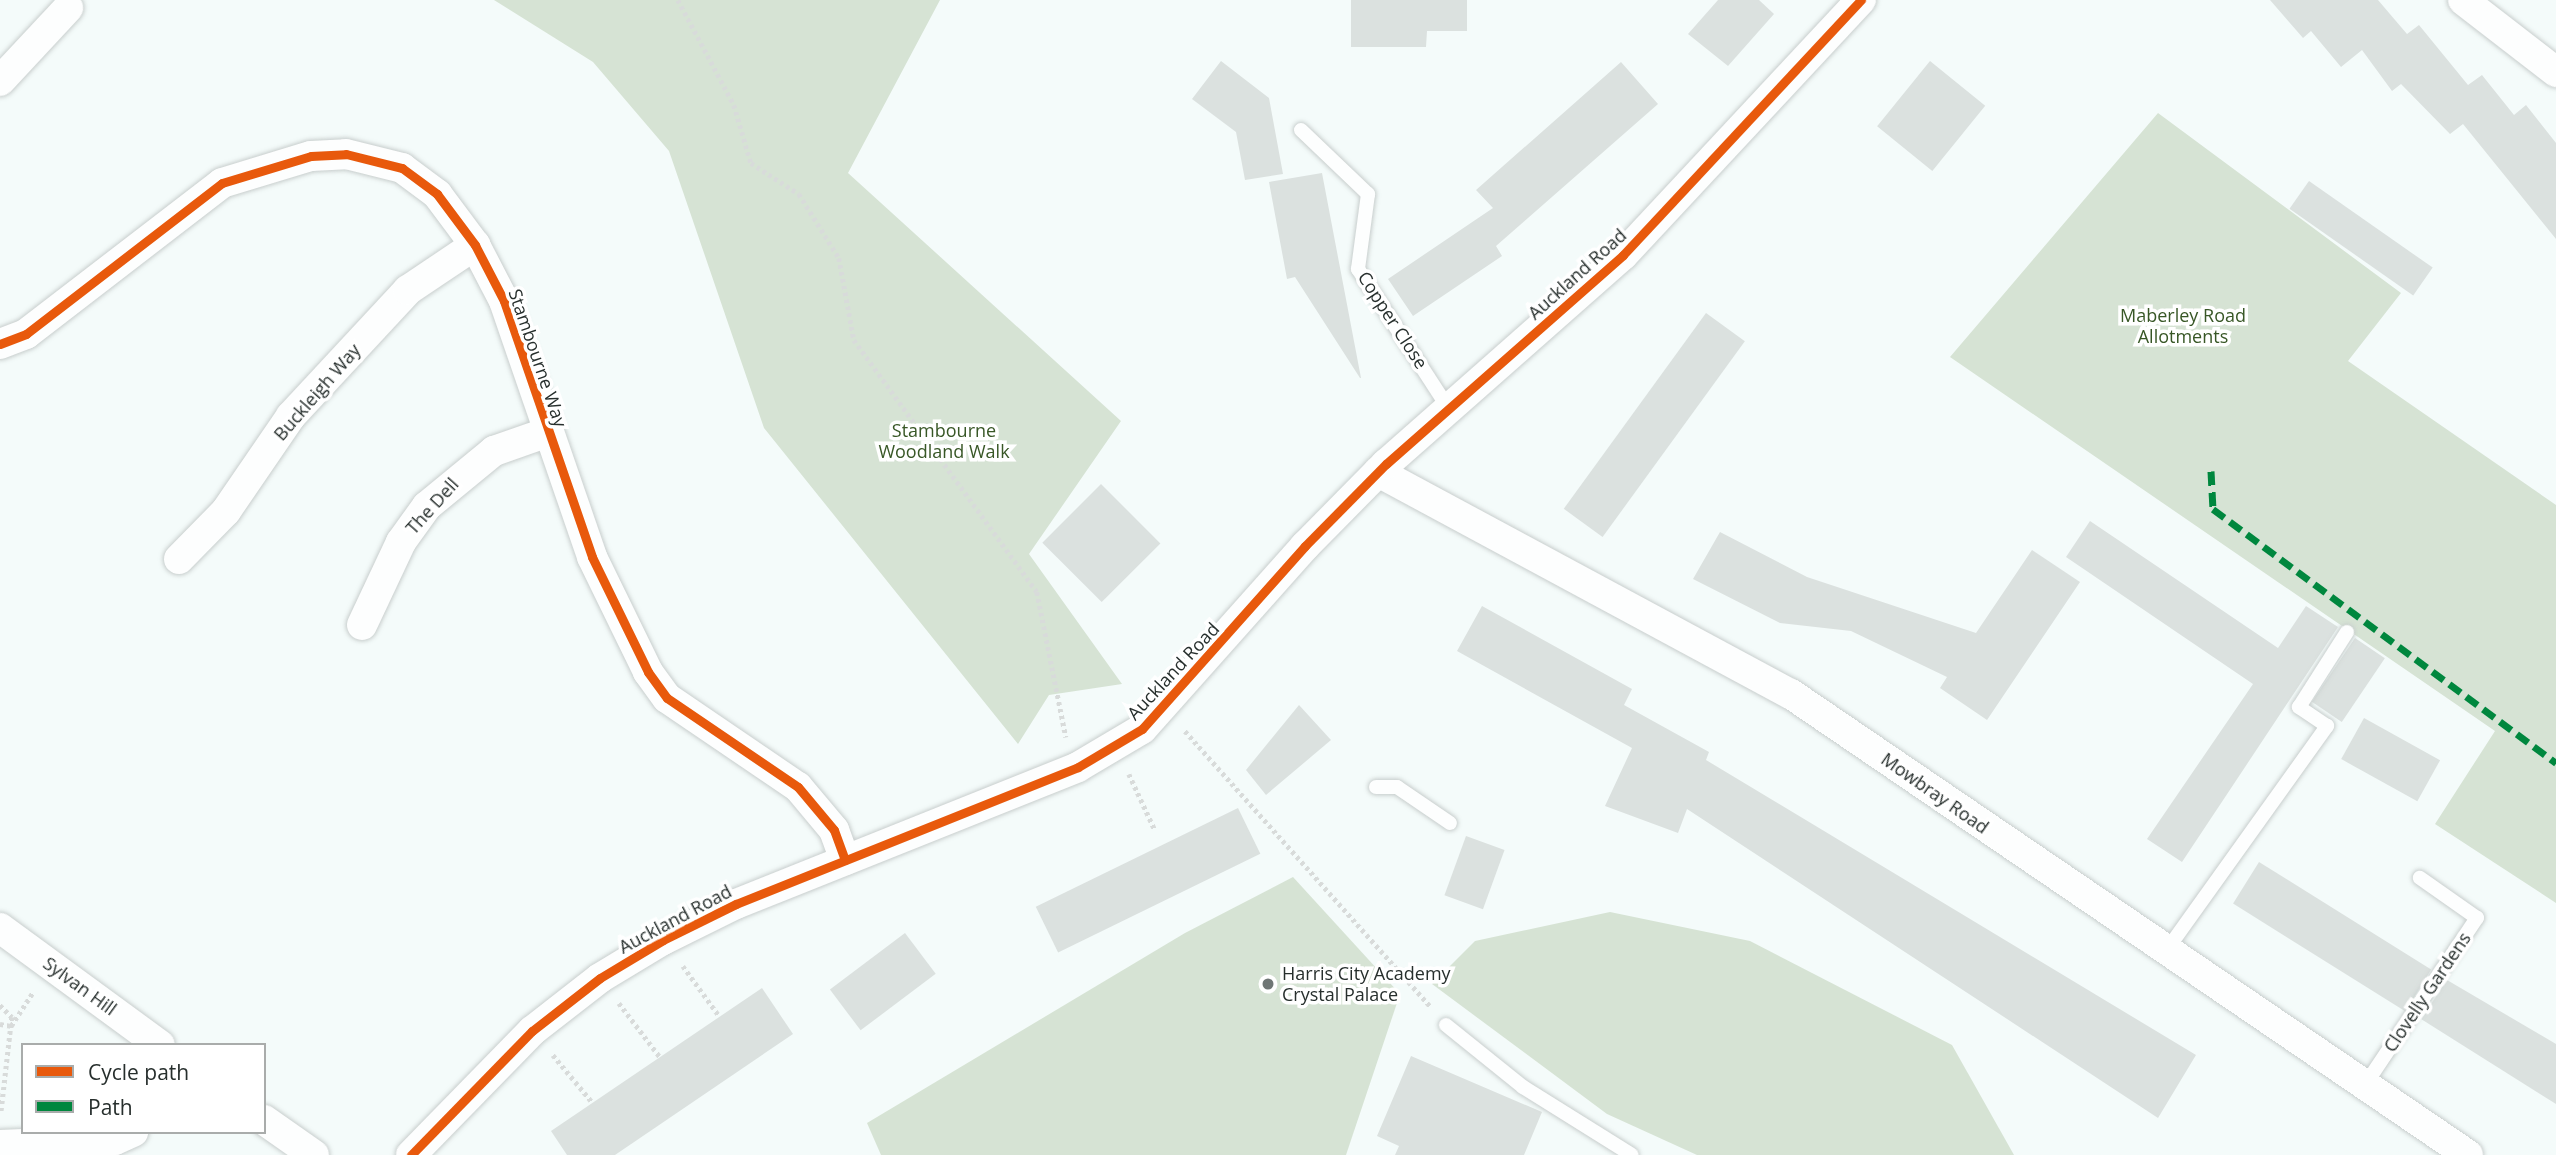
<!DOCTYPE html>
<html>
<head>
<meta charset="utf-8">
<style>
	body { margin:0 }
	#map { position:relative; width:2556px; height:1155px; overflow:hidden; background:#f4fbfa; font-family:"Open Sans",sans-serif }
	div>[style] { position:absolute }
	[style*='--x'] { left:calc(var(--x)*1px); top:calc(var(--y)*1px); width:calc(var(--w)*1px); rotate:calc(var(--a)*1deg) }
	.green>* { inset:0; background:#d6e3d4 }
	.building>* { inset:0; background:#dbe1df; transform-origin:0 0 }
	.path>* { height:4.5px; margin-top:-2.25px; transform-origin:0; background:repeating-linear-gradient(90deg,#d8dbda 0 3.5px,transparent 0 7px) }
	.roads { filter:drop-shadow(0 0 2px #c8cecd) drop-shadow(0 0 2px #c8cecd) }
	.lane>* { height:14px; margin:-7px; padding:0 7px; transform-origin:7px; border-radius:7px; background:#fdfefe }
	.street>* { height:30px; margin:-15px; padding:0 15px; transform-origin:15px; border-radius:15px; background:#fdfefe }
	.quiet>* { height:7px; margin-top:-3.5px; transform-origin:0; background:repeating-linear-gradient(90deg,#00873e 0 14px,transparent 0 21px) }
	.cycleway>* { height:9px; margin:-4.5px; padding:0 4.5px; transform-origin:4.5px; border-radius:4.5px; background:#e8590c }
	.dots>* { width:19px; height:19px; translate:-50% -50%; box-sizing:border-box; border:4px solid #fff; border-radius:50% }
	span { translate:-50% -50%; white-space:nowrap; text-align:center; line-height:1.15; -webkit-text-stroke:7px #fff; paint-order:stroke }
	.street-label { font-size:18px; color:#272f2d }
	.park-label { font-size:18px; color:#385726 }
	.poi-label { font-size:18px; color:#272f2d }
	.left { translate:0 -50%; text-align:left }
	.legend { position:absolute; left:21px; top:1043px; width:245px; height:91px; box-sizing:border-box; background:#fff; border:2px solid #a9acab; margin:0; padding:9px 12px; list-style:none; font-size:21px; color:#272f2d }
	.legend li { display:flex; align-items:center; gap:14px; height:35px }
	.legend b { width:35px; border:2px solid #a9acab }
</style>
</head>
<body>
<div id="map">
	<div class="green">
		<i style="clip-path:polygon(494px 0,940px 0,848px 173px,1121px 421px,1029px 554px,1122px 684px,1049px 695px,1018px 744px,764px 428px,669px 151px,593px 62px)"></i>
		<i style="clip-path:polygon(2158px 113px,2401px 293px,2348px 361px,2556px 505px,2556px 903px,2435px 824px,2495px 731px,1950px 357px)"></i>
		<i style="clip-path:polygon(1293px 877px,1400px 994px,1346px 1155px,881px 1155px,867px 1123px,1185px 933px)"></i>
		<i style="clip-path:polygon(1610px 912px,1750px 941px,1952px 1045px,2014px 1155px,1697px 1155px,1607px 1114px,1432px 984px,1475px 941px)"></i>
	</div>
	<div class="building">
		<i style="clip-path:polygon(1351px 0,1467px 0,1467px 31px,1427px 31px,1426px 47px,1351px 47px)"></i>
		<i style="clip-path:polygon(1718px 0,1759px 0,1774px 14px,1728px 66px,1688px 34px)"></i>
		<i style="clip-path:polygon(2270px 0,2378px 0,2407px 34px,2419px 25px,2468px 85px,2482px 75px,2514px 115px,2526px 105px,2556px 143px,2556px 239px,2463px 124px,2450px 134px,2401px 84px,2392px 91px,2362px 50px,2341px 67px,2311px 31px,2303px 38px)"></i>
		<i style="clip-path:polygon(1221px 61px,1269px 98px,1283px 174px,1245px 180px,1236px 132px,1192px 99px)"></i>
		<i style="left:1930px;top:61px;width:71px;height:84px;rotate:39deg"></i>
		<i style="clip-path:polygon(1621px 62px,1658px 104px,1496px 246px,1502px 256px,1413px 316px,1388px 279px,1493px 208px,1476px 190px)"></i>
		<i style="clip-path:polygon(1322px 173px,1361px 378px,1360px 378px,1295px 277px,1287px 279px,1269px 182px)"></i>
		<i style="left:2309px;top:181px;width:151px;height:34px;rotate:35deg"></i>
		<i style="left:1706px;top:313px;width:48px;height:242px;rotate:36deg"></i>
		<i style="left:1101px;top:484px;width:84px;height:83px;rotate:45deg"></i>
		<i style="clip-path:polygon(2090px 521px,2278px 648px,2306px 606px,2338px 627px,2182px 862px,2147px 839px,2253px 684px,2066px 557px)"></i>
		<i style="clip-path:polygon(1720px 532px,1807px 577px,1976px 633px,2032px 550px,2080px 582px,1987px 720px,1940px 688px,1947px 677px,1851px 631px,1780px 623px,1693px 579px)"></i>
		<i style="clip-path:polygon(1482px 606px,1632px 689px,1624px 705px,1709px 752px,1706px 760px,2196px 1055px,2158px 1118px,1687px 809px,1678px 833px,1605px 806px,1632px 748px,1457px 651px)"></i>
		<i style="left:2355px;top:638px;width:36px;height:77px;rotate:34deg"></i>
		<i style="clip-path:polygon(1299px 705px,1331px 740px,1266px 795px,1246px 770px)"></i>
		<i style="left:2364px;top:718px;width:87px;height:47px;rotate:29deg"></i>
		<i style="left:1238px;top:808px;width:51px;height:225px;rotate:64deg"></i>
		<i style="left:1466px;top:836px;width:41px;height:63px;rotate:20deg"></i>
		<i style="left:2259px;top:862px;width:203px;height:49px;rotate:32deg"></i>
		<i style="left:905px;top:933px;width:51px;height:94px;rotate:53deg"></i>
		<i style="clip-path:polygon(2447px 980px,2556px 1044px,2556px 1104px,2421px 1019px)"></i>
		<i style="clip-path:polygon(762px 988px,793px 1034px,615px 1155px,567px 1155px,551px 1131px)"></i>
		<i style="clip-path:polygon(1411px 1056px,1542px 1112px,1524px 1155px,1395px 1155px,1399px 1146px,1377px 1136px)"></i>
	</div>
	<div class="path">
		<i style="--x:678;--y:0;--w:119;--a:61.9"></i>
		<i style="--x:734;--y:105;--w:60;--a:73.7"></i>
		<i style="--x:751;--y:163;--w:57;--a:32.9"></i>
		<i style="--x:799;--y:194;--w:75;--a:58"></i>
		<i style="--x:839;--y:258;--w:83;--a:79.6"></i>
		<i style="--x:854;--y:340;--w:311;--a:54"></i>
		<i style="--x:1037;--y:592;--w:148;--a:78.7"></i>
		<i style="--x:1185;--y:731;--w:368;--a:48.3"></i>
		<i style="--x:1129;--y:774;--w:62;--a:65.1"></i>
		<i style="--x:683;--y:966;--w:63;--a:54"></i>
		<i style="--x:619;--y:1003;--w:68;--a:52.8"></i>
		<i style="--x:0;--y:1005;--w:17;--a:45"></i>
		<i style="--x:12;--y:1017;--w:97;--a:96.5"></i>
		<i style="--x:0;--y:1024;--w:11;--a:10"></i>
		<i style="--x:11;--y:1026;--w:40;--a:-57.1"></i>
		<i style="--x:553;--y:1055;--w:62;--a:50.2"></i>
	</div>
	<div class="roads">
		<div class="lane">
			<i style="--x:1301;--y:130;--w:93;--a:43.7"></i>
			<i style="--x:1368;--y:194;--w:76;--a:97.6"></i>
			<i style="--x:1358;--y:269;--w:167;--a:57"></i>
			<i style="--x:1376;--y:787;--w:21;--a:0"></i>
			<i style="--x:1397;--y:787;--w:64;--a:34.2"></i>
			<i style="--x:2166;--y:951;--w:277;--a:-54.4"></i>
			<i style="--x:2327;--y:726;--w:34;--a:-146"></i>
			<i style="--x:2299;--y:707;--w:89;--a:-57.4"></i>
			<i style="--x:1446;--y:1025;--w:99;--a:38.8"></i>
			<i style="--x:1523;--y:1087;--w:128;--a:32"></i>
			<i style="--x:2363;--y:1088;--w:205;--a:-56.2"></i>
			<i style="--x:2477;--y:918;--w:70;--a:-144.9"></i>
		</div>
		<div class="street">
			<i style="--x:2463;--y:0;--w:118;--a:37.7"></i>
			<i style="--x:0;--y:81;--w:100;--a:-47"></i>
			<i style="--x:0;--y:344;--w:28;--a:-21"></i>
			<i style="--x:26;--y:334;--w:247;--a:-37.6"></i>
			<i style="--x:222;--y:183;--w:93;--a:-16.9"></i>
			<i style="--x:311;--y:156;--w:35;--a:-3"></i>
			<i style="--x:346;--y:154;--w:58;--a:14"></i>
			<i style="--x:402;--y:168;--w:44;--a:36.6"></i>
			<i style="--x:437;--y:194;--w:64;--a:53.3"></i>
			<i style="--x:475;--y:245;--w:63;--a:62.6"></i>
			<i style="--x:504;--y:301;--w:271;--a:71"></i>
			<i style="--x:592;--y:557;--w:128;--a:64"></i>
			<i style="--x:648;--y:672;--w:32;--a:54"></i>
			<i style="--x:667;--y:698;--w:158;--a:34.2"></i>
			<i style="--x:798;--y:787;--w:56;--a:50.1"></i>
			<i style="--x:834;--y:830;--w:32;--a:70"></i>
			<i style="--x:1378;--y:472;--w:469;--a:28.3"></i>
			<i style="--x:1791;--y:694;--w:819;--a:34.25"></i>
			<i style="--x:179;--y:559;--w:67;--a:-45.6"></i>
			<i style="--x:226;--y:511;--w:115;--a:-55.6"></i>
			<i style="--x:291;--y:416;--w:172;--a:-47.1"></i>
			<i style="--x:408;--y:290;--w:81;--a:-33.9"></i>
			<i style="--x:362;--y:625;--w:92;--a:-64.8"></i>
			<i style="--x:401;--y:542;--w:44;--a:-54.2"></i>
			<i style="--x:427;--y:506;--w:87;--a:-39.4"></i>
			<i style="--x:494;--y:451;--w:57;--a:-19.4"></i>
			<i style="--x:0;--y:928;--w:198;--a:36.2"></i>
			<i style="--x:264;--y:1120;--w:61;--a:35"></i>
			<i style="--x:0;--y:1145;--w:115;--a:-2.5"></i>
			<i style="--x:115;--y:1140;--w:20;--a:-24"></i>
			<i style="--x:411;--y:1155;--w:173;--a:-45.7"></i>
			<i style="--x:532;--y:1031;--w:86;--a:-37.9"></i>
			<i style="--x:600;--y:978;--w:74;--a:-31.1"></i>
			<i style="--x:663;--y:940;--w:81;--a:-26.3"></i>
			<i style="--x:736;--y:904;--w:368;--a:-21.8"></i>
			<i style="--x:1078;--y:767;--w:74;--a:-30.7"></i>
			<i style="--x:1142;--y:729;--w:245;--a:-48.3"></i>
			<i style="--x:1305;--y:546;--w:115;--a:-45.4"></i>
			<i style="--x:1386;--y:464;--w:316;--a:-41.4"></i>
			<i style="--x:1623;--y:255;--w:349;--a:-47"></i>
		</div>
	</div>
	<div class="quiet">
		<i style="--x:2211;--y:471;--w:38;--a:87"></i>
		<i style="--x:2213;--y:509;--w:427;--a:36.5"></i>
	</div>
	<div class="cycleway">
		<i style="--x:0;--y:344;--w:28;--a:-21"></i>
		<i style="--x:26;--y:334;--w:247;--a:-37.6"></i>
		<i style="--x:222;--y:183;--w:93;--a:-16.9"></i>
		<i style="--x:311;--y:156;--w:35;--a:-3"></i>
		<i style="--x:346;--y:154;--w:58;--a:14"></i>
		<i style="--x:402;--y:168;--w:44;--a:36.6"></i>
		<i style="--x:437;--y:194;--w:64;--a:53.3"></i>
		<i style="--x:475;--y:245;--w:63;--a:62.6"></i>
		<i style="--x:504;--y:301;--w:271;--a:71"></i>
		<i style="--x:592;--y:557;--w:128;--a:64"></i>
		<i style="--x:648;--y:672;--w:32;--a:54"></i>
		<i style="--x:667;--y:698;--w:158;--a:34.2"></i>
		<i style="--x:798;--y:787;--w:56;--a:50.1"></i>
		<i style="--x:834;--y:830;--w:32;--a:70"></i>
		<i style="--x:411;--y:1155;--w:173;--a:-45.7"></i>
		<i style="--x:532;--y:1031;--w:86;--a:-37.9"></i>
		<i style="--x:600;--y:978;--w:74;--a:-31.1"></i>
		<i style="--x:663;--y:940;--w:81;--a:-26.3"></i>
		<i style="--x:736;--y:904;--w:368;--a:-21.8"></i>
		<i style="--x:1078;--y:767;--w:74;--a:-30.7"></i>
		<i style="--x:1142;--y:729;--w:245;--a:-48.3"></i>
		<i style="--x:1305;--y:546;--w:115;--a:-45.4"></i>
		<i style="--x:1386;--y:464;--w:316;--a:-41.4"></i>
		<i style="--x:1623;--y:255;--w:349;--a:-47"></i>
	</div>
	<div class="dots">
		<i style="left:1268px;top:984px;background:#6f7675"></i>
	</div>
	<div class="street-label">
		<span style="left:1577px;top:274px;rotate:-42deg">Auckland Road</span>
		<span style="left:1393px;top:320px;rotate:57deg">Copper Close</span>
		<span style="left:538px;top:358px;rotate:71deg">Stambourne Way</span>
		<span style="left:317px;top:392px;rotate:-49deg">Buckleigh Way</span>
		<span style="left:432px;top:506px;rotate:-48deg">The Dell</span>
		<span style="left:1173px;top:671px;rotate:-47deg">Auckland Road</span>
		<span style="left:1935px;top:793px;rotate:35deg">Mowbray Road</span>
		<span style="left:675px;top:919px;rotate:-28deg">Auckland Road</span>
		<span style="left:80px;top:986px;rotate:36deg">Sylvan Hill</span>
		<span style="left:2427px;top:992px;rotate:-56deg">Clovelly Gardens</span>
	</div>
	<div class="park-label">
		<span style="left:2183px;top:326px">Maberley Road<br>Allotments</span>
		<span style="left:944px;top:441px">Stambourne<br>Woodland Walk</span>
	</div>
	<div class="poi-label">
		<span class="left" style="left:1282px;top:984px">Harris City Academy<br>Crystal Palace</span>
	</div>
	<ul class="legend">
	<li><b style="height:9px;background:#e8590c"></b>Cycle path</li>
	<li><b style="height:9px;background:#00873e"></b>Path</li>
	</ul>
</div>
</body>
</html>
